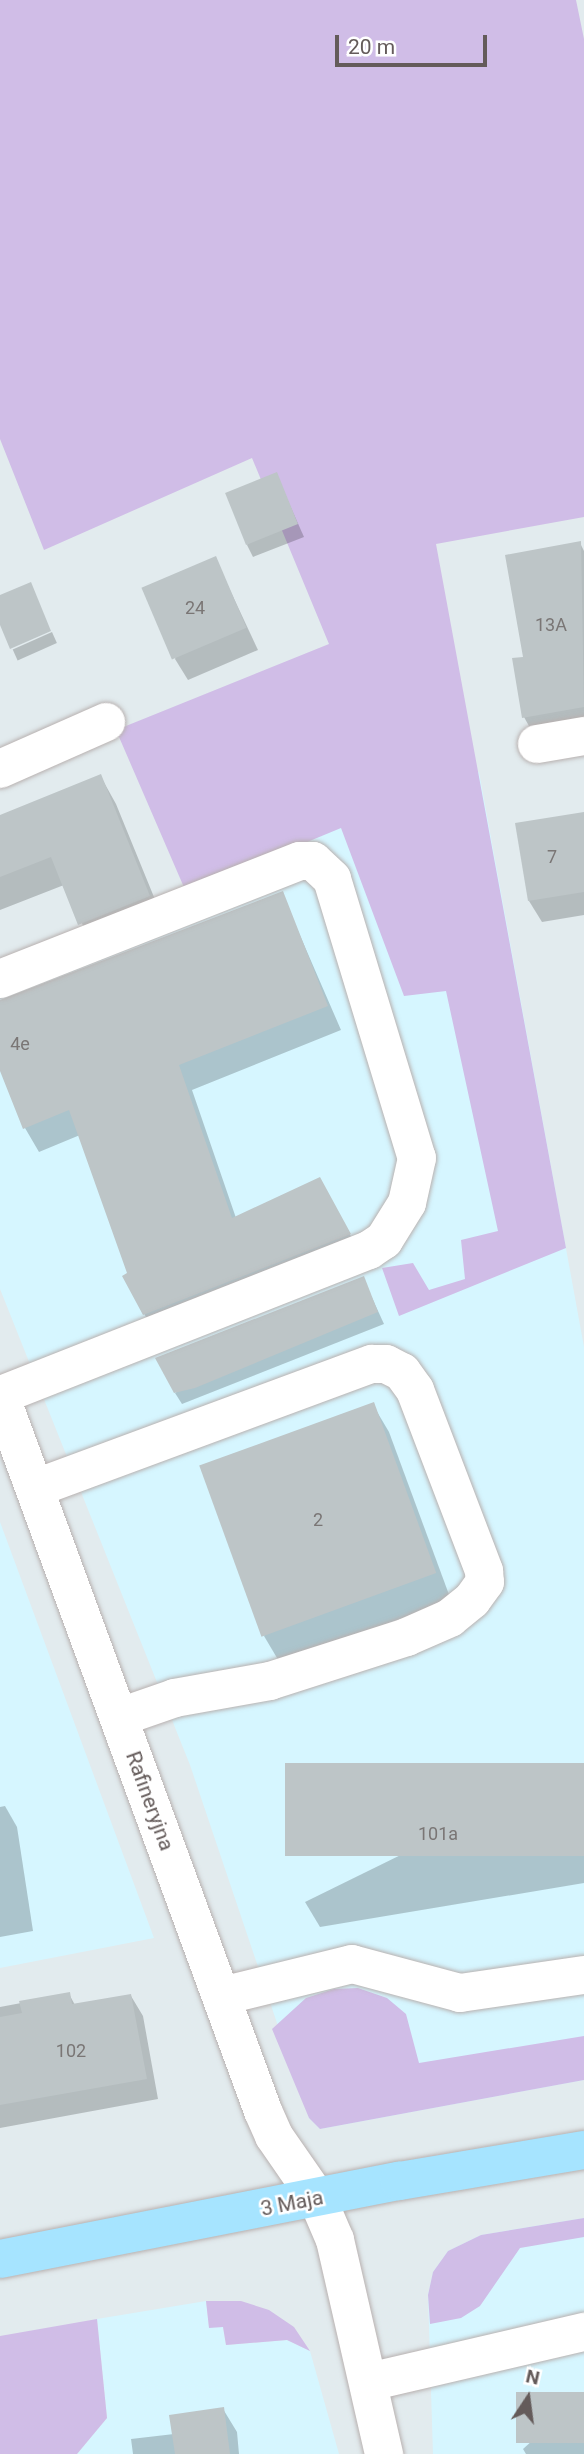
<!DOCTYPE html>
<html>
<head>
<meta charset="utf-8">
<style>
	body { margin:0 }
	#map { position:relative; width:584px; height:2454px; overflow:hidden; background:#e2ebee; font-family:Roboto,sans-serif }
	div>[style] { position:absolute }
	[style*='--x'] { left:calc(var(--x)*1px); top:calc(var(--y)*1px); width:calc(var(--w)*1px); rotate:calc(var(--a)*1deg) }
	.commercial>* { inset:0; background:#d6f6ff }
	.green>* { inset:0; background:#d0bde7 }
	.shadow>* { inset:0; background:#0003; transform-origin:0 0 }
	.building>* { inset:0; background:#bdc5c7; transform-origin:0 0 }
	.roads { filter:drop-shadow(0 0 2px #b8b1b0) drop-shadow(0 0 2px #b8b1b0) }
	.minor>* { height:38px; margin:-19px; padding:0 19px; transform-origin:19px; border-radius:19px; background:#fff }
	.major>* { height:38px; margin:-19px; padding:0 19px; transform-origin:19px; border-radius:19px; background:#a6e4ff }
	span { translate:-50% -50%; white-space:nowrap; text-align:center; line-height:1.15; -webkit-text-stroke:5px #fff; paint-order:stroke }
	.number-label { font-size:18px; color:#7a7675 }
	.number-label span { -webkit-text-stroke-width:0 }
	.street-label { font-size:21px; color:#645b5a }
	.north { position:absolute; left:493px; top:2363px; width:70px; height:70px; -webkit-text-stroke:5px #fff; paint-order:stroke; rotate:13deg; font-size:19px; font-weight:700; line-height:28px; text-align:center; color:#645b5a }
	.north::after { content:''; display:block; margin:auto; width:24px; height:32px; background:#645b5a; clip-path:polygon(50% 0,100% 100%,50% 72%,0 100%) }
	.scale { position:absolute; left:335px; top:35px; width:152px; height:32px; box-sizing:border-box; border:4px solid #645b5a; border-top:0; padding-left:9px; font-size:21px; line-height:24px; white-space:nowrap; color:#645b5a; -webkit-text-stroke:5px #fff; paint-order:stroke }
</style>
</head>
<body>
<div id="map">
	<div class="commercial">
		<i style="clip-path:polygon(479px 772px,584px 1347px,584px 2080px,320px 2129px,309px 2118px,190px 1765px,0 1289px,0 964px)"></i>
		<i style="clip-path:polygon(0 1522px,154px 1938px,0 1968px)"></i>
		<i style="clip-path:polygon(584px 2218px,584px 2454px,433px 2454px,428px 2295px,433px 2272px,448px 2251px,481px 2235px)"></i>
		<i style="clip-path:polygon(206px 2301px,209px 2327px,223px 2327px,226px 2345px,287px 2340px,310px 2351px,339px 2454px,77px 2454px,107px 2418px,97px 2319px)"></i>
	</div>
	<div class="green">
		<i style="clip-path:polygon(0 0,576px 0,584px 39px,584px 517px,436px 544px,566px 1248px,399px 1316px,382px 1268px,413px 1263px,429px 1290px,465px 1279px,461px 1240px,498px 1231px,446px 991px,404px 996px,341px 828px,186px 892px,116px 730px,329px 644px,252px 458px,44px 550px,0 439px)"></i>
		<i style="clip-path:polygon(358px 1988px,387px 1998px,406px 2014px,419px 2063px,584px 2036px,584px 2080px,320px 2129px,309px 2118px,272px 2029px,306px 1998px,334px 1989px)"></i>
		<i style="clip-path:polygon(584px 2218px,584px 2237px,520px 2248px,480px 2306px,461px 2318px,430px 2324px,428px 2295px,433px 2272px,448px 2251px,481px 2235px)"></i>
		<i style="clip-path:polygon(206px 2301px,241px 2301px,269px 2310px,294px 2327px,310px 2351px,287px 2340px,226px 2345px,223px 2327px,209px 2328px)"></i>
		<i style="clip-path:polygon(97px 2319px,107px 2418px,77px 2454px,0 2454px,0 2336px)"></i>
	</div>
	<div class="shadow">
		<i style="clip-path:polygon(276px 474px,304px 537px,253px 557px,247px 545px)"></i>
		<i style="clip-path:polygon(580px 543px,584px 551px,584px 728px,535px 737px,524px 717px,525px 658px)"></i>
		<i style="clip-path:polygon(215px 558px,258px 650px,188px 680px,175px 659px)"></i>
		<i style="left:52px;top:632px;width:12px;height:43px;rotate:66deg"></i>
		<i style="clip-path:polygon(101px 777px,116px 804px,165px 924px,95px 951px,64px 885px,0 910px,0 817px)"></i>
		<i style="clip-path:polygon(584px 813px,584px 915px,542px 922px,529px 901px)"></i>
		<i style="clip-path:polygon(282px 894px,341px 1030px,192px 1090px,236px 1218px,333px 1204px,363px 1258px,158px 1339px,124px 1277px,129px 1274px,80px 1135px,39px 1152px,25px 1128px,0 1066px,0 1001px)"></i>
		<i style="clip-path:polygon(363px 1278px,384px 1324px,182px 1404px,175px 1393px)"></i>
		<i style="clip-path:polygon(373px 1405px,389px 1432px,451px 1600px,280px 1663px,264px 1636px)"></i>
		<i style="clip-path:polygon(584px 1765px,584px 1883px,320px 1927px,305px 1902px)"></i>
		<i style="clip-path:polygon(5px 1806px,17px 1827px,33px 1931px,0 1937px,0 1807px)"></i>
		<i style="clip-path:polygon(69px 1994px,75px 2005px,131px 1996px,143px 2016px,158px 2099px,0 2128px,0 2007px)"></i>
		<i style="clip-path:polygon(584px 2394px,584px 2454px,526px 2454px,523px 2449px)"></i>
		<i style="clip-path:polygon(223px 2409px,237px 2432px,239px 2454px,133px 2454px,131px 2439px,174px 2434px)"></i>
	</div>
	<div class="building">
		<i style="left:277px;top:472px;width:56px;height:56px;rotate:68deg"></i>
		<i style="clip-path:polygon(581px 541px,584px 707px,522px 718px,512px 658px,523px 657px,505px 555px)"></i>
		<i style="left:216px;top:556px;width:78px;height:81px;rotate:67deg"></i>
		<i style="clip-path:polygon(31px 582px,51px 631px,10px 649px,0 625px,0 595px)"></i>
		<i style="clip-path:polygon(101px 774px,150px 896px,78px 925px,51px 857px,0 877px,0 815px)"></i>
		<i style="clip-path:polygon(584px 812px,584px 892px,528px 901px,515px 823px)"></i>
		<i style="clip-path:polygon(283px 891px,328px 1006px,179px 1065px,232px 1218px,320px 1177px,351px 1234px,143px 1315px,122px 1276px,127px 1273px,69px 1110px,23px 1129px,0 1071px,0 1000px)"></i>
		<i style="clip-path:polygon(364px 1276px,378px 1312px,195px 1388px,174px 1393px,155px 1358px)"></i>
		<i style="left:374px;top:1402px;width:182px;height:186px;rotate:70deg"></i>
		<i style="left:584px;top:1763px;width:93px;height:299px;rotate:90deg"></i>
		<i style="clip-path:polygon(70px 1992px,72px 2004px,131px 1994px,147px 2079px,0 2105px,0 2017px,22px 2013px,19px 2001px)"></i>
		<i style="left:584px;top:2392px;width:51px;height:68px;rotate:90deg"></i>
		<i style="clip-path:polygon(224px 2407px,230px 2454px,175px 2454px,169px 2415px)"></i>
	</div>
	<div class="roads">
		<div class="minor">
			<i style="--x:537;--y:744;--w:48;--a:-9.7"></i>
			<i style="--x:0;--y:769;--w:116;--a:-23.9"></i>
			<i style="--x:0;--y:979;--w:322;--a:-21.5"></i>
			<i style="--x:300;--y:861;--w:13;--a:0"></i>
			<i style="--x:313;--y:861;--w:26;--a:43"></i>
			<i style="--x:332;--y:879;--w:292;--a:73.1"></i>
			<i style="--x:417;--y:1158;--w:46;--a:102.5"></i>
			<i style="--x:407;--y:1203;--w:44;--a:121.9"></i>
			<i style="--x:384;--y:1240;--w:18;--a:146"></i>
			<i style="--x:369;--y:1250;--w:396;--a:158.5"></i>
			<i style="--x:0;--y:1395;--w:763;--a:69.83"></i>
			<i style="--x:263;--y:2111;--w:27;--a:66"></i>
			<i style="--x:274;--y:2136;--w:75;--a:55.3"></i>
			<i style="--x:317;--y:2198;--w:46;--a:66.8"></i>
			<i style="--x:335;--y:2240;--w:220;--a:77.1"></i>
			<i style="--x:36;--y:1488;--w:358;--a:-20.3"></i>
			<i style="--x:372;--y:1364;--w:14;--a:0"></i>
			<i style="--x:386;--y:1364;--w:18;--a:27"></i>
			<i style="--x:402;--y:1372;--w:22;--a:54"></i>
			<i style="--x:415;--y:1390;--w:194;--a:69.1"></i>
			<i style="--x:484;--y:1571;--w:11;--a:85"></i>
			<i style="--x:485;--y:1582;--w:22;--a:126"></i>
			<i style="--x:472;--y:1600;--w:28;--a:141"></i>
			<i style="--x:450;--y:1618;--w:47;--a:156.2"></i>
			<i style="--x:407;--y:1637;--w:144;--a:162.2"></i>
			<i style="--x:270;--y:1681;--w:97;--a:169.9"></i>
			<i style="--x:175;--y:1698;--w:58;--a:160.9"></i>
			<i style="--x:222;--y:1996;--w:134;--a:-13.8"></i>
			<i style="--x:352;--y:1964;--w:112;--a:15"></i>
			<i style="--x:460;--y:1993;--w:125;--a:-8.3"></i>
			<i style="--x:369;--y:2382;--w:221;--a:-13.1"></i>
		</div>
		<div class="major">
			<i style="--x:0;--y:2259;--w:407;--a:-11.1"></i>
			<i style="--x:399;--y:2181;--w:188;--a:-9.5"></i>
		</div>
	</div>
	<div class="number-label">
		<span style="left:195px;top:608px">24</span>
		<span style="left:551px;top:625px">13A</span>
		<span style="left:552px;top:857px">7</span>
		<span style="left:20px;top:1044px">4e</span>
		<span style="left:318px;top:1520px">2</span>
		<span style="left:438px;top:1834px">101a</span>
		<span style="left:71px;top:2051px">102</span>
	</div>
	<div class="street-label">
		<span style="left:150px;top:1801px;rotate:70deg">Rafineryjna</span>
		<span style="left:292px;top:2203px;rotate:-11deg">3 Maja</span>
	</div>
	<div class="north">N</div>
	<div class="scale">20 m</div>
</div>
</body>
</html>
